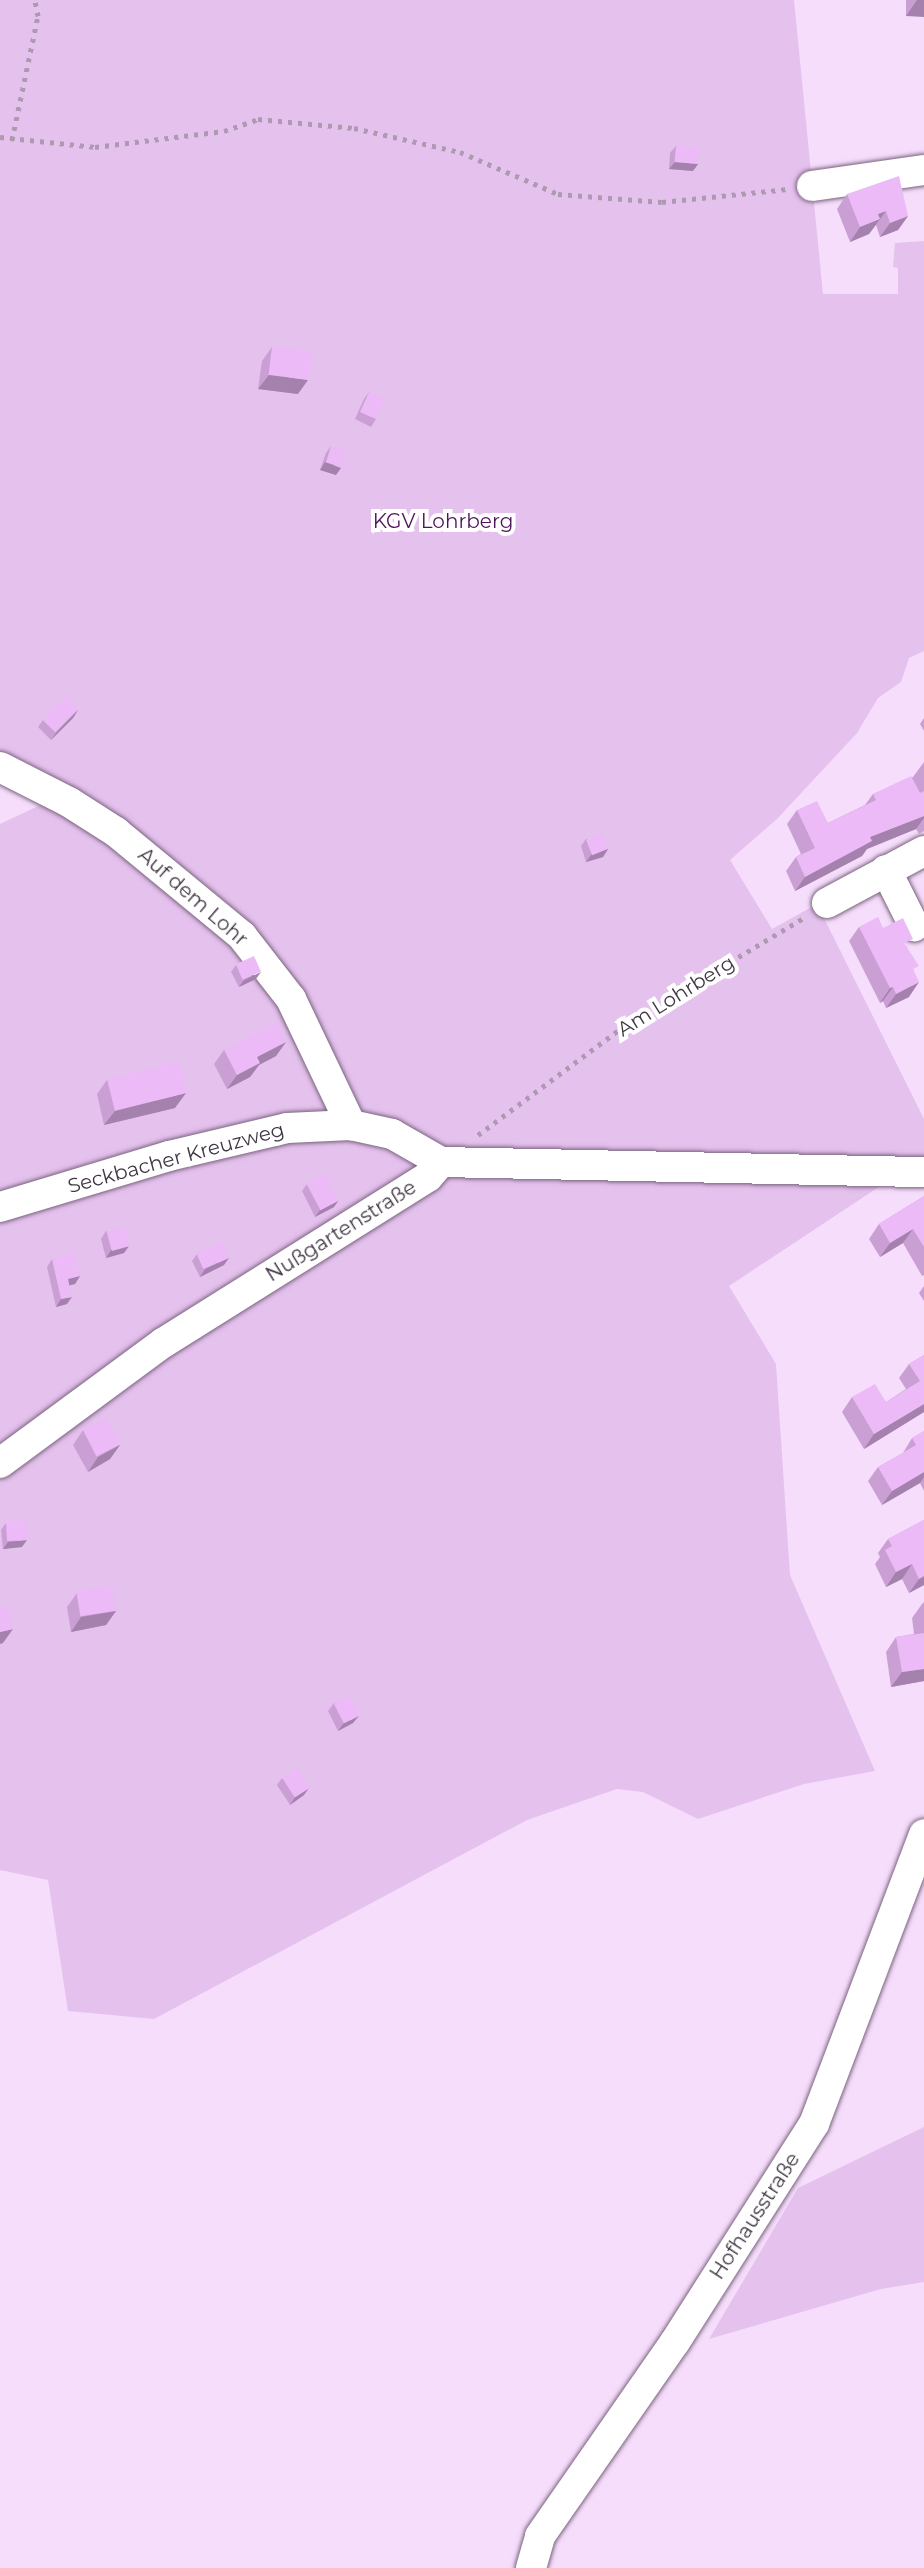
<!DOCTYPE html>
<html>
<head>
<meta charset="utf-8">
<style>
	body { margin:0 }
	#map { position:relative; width:924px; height:2568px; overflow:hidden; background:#f6ddfc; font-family:Montserrat,sans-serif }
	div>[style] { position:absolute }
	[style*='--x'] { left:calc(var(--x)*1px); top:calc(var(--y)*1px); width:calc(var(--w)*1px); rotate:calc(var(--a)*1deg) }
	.green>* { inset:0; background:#e5c1ee }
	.path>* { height:5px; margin-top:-2.5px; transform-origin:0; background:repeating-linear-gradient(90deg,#ad9ab1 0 4px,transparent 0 10px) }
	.roads { filter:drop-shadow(0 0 2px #7a647f) drop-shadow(0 0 2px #7a647f) }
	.minor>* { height:30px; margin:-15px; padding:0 15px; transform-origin:15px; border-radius:15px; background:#fff }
	.wall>* { inset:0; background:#caa0d4; transform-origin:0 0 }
	.shaded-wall>* { inset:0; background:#a482ad }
	.building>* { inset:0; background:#ebbaf7; transform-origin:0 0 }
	span { translate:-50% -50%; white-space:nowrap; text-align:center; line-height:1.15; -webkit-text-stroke:8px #fff; paint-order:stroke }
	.park-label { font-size:20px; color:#4e145b }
	.street-label { font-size:20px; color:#403743 }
</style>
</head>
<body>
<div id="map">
	<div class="green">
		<i style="clip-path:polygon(0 0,794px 0,823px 294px,898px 294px,898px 268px,893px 267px,895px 243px,924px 241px,924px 651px,909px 658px,901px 682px,878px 698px,857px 733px,777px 819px,730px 860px,772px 929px,817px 904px,924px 1119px,924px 1161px,918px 1161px,729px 1286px,776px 1364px,790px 1575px,875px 1771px,804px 1784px,698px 1819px,643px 1792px,617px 1789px,527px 1820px,154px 2019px,68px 2011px,48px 1880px,0 1870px,0 824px,51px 800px,0 767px)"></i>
		<i style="clip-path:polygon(924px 2127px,924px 2282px,881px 2289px,709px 2339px,798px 2188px)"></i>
	</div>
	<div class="path">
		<i style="--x:0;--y:137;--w:96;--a:6"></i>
		<i style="--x:95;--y:147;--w:130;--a:-7.1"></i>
		<i style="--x:224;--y:131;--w:36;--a:-19"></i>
		<i style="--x:258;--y:119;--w:96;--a:5.4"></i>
		<i style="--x:354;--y:128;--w:109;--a:12.8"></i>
		<i style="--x:460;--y:152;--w:107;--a:23.2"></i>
		<i style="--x:558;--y:194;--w:104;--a:4.4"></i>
		<i style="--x:662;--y:202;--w:126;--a:-5.9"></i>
		<i style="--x:12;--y:140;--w:127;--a:-78.2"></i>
		<i style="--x:38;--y:16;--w:16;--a:-101"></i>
		<i style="--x:478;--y:1135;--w:186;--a:-36.7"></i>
		<i style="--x:627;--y:1024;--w:208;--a:-31"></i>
	</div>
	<div class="roads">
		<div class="minor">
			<i style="--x:812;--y:186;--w:113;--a:-8.1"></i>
			<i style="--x:0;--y:767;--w:77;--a:26.9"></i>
			<i style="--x:69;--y:802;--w:56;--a:32.6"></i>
			<i style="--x:116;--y:832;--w:163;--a:39.5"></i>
			<i style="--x:242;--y:936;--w:80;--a:52.1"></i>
			<i style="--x:291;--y:999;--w:140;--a:64.5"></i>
			<i style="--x:886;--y:870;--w:63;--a:63.4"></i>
			<i style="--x:827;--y:903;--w:110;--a:-28.2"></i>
			<i style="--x:441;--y:1162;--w:483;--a:1.2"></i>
			<i style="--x:0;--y:1207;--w:177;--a:-16.8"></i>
			<i style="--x:169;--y:1156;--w:121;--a:-13.3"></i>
			<i style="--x:287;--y:1128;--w:64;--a:-2.7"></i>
			<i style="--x:351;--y:1125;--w:42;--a:12.4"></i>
			<i style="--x:392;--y:1134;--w:56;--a:29.7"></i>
			<i style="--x:0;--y:1463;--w:202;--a:-36.4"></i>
			<i style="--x:163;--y:1343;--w:313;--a:-32.1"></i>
			<i style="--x:428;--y:1177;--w:20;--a:-49"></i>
			<i style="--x:531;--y:2568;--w:33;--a:-74"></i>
			<i style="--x:540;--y:2536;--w:236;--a:-55.2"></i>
			<i style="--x:675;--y:2342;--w:259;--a:-57.5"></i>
			<i style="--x:814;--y:2124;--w:310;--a:-69.2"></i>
		</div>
	</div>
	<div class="wall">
		<i style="left:906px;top:0;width:18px;height:16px"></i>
		<i style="clip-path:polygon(676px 146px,698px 164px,693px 171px,669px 169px,670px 153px)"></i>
		<i style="clip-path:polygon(847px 194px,908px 216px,898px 230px,880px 237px,876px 225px,869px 234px,850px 242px,837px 209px)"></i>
		<i style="clip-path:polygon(272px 347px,298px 394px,258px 389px,262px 361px)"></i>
		<i style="clip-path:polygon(369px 392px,376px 419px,371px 427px,355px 419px,364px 399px)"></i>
		<i style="clip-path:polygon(331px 446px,336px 475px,320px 470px,326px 453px)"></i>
		<i style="clip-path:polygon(78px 710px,73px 718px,51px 740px,38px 727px,43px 720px)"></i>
		<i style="clip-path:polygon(924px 718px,924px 731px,920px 724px)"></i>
		<i style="clip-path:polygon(924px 762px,924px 831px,919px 834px,916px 829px,867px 849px,862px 856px,795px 891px,786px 871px,796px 857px,801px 854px,787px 824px,797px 810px,828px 823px,865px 805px,873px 794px,913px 777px)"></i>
		<i style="clip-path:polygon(586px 839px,608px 849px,603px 857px,586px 862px,581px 846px)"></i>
		<i style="clip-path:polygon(859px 927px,883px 928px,907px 947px,914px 972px,909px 997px,886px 1008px,883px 1001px,880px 1003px,849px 941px)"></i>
		<i style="clip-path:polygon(236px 965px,256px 979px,239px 987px,231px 972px)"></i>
		<i style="clip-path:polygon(286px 1042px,276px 1056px,259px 1065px,250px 1077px,227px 1089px,214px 1064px,224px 1050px)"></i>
		<i style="clip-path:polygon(107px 1080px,175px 1108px,104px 1125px,97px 1094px)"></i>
		<i style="clip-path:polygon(307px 1184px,334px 1207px,315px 1217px,302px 1191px)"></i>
		<i style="clip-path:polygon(924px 1196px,924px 1275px,922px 1276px,903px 1243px,880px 1257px,869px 1239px,879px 1224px)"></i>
		<i style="clip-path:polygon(106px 1231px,129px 1246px,124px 1253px,106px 1258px,101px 1239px)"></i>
		<i style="clip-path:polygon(197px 1254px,224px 1265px,200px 1277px,192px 1261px)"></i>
		<i style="clip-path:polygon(52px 1259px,80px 1276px,75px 1284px,69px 1285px,67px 1304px,56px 1307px,47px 1267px)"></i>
		<i style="clip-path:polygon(924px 1286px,924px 1301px,919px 1293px)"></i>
		<i style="clip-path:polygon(924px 1355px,924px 1412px,864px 1449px,842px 1412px,852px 1397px,886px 1402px,906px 1389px,899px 1378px,909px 1364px)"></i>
		<i style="clip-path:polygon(83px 1430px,120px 1445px,110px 1459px,88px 1472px,73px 1445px)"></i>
		<i style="clip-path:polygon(924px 1431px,924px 1491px,920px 1483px,882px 1505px,868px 1481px,878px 1467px,903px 1453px,912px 1438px)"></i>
		<i style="clip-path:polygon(924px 1520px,924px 1585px,909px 1593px,902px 1579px,886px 1587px,875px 1564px,880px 1557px,878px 1553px,888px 1539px)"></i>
		<i style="clip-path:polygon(6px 1523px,22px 1547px,3px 1549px,1px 1530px)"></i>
		<i style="clip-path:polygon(77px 1593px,116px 1611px,106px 1625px,71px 1632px,67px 1607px)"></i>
		<i style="clip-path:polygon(924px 1602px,924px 1681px,891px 1687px,886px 1652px,896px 1637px,914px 1634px,912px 1618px,922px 1604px)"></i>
		<i style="clip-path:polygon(334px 1703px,353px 1723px,338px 1731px,328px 1711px)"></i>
		<i style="clip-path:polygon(282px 1778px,304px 1795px,290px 1805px,277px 1785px)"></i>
	</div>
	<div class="shaded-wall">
		<i style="clip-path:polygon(917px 0,924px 0,924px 17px,906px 16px)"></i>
		<i style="clip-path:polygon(675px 162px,698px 164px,693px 171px,669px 169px)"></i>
		<i style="clip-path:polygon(886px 211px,869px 234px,850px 242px,860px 227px,878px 214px)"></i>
		<i style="clip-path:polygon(908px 216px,898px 230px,880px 237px,890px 223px)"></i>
		<i style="clip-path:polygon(269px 375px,308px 380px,298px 394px,258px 389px)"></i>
		<i style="clip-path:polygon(325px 462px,341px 468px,336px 475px,320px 470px)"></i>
		<i style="clip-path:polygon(78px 710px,73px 718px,51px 740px,56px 733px)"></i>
		<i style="clip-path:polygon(924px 816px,924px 818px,916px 829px,867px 849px,862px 856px,795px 891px,805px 877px,870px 837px)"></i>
		<i style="clip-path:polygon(608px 849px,603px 857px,586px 862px,591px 855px)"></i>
		<i style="clip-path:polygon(261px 972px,256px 979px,239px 987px,244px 980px)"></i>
		<i style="clip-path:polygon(919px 982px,909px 997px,886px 1008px,896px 994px)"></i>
		<i style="clip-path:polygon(893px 987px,883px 1001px,880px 1003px,890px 988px)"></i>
		<i style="clip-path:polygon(286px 1042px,276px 1056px,259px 1065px,250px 1077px,227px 1089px,237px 1075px,257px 1057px)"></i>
		<i style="clip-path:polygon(186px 1093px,175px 1108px,104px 1125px,115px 1111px)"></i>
		<i style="clip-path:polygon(339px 1200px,334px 1207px,315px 1217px,320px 1210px)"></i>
		<i style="clip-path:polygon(913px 1229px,903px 1243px,880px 1257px,890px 1243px)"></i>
		<i style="clip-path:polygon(129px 1246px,124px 1253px,106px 1258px,111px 1250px)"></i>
		<i style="clip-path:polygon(229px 1258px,224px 1265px,200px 1277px,205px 1269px)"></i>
		<i style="clip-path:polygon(80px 1276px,75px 1284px,63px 1287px,68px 1279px)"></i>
		<i style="clip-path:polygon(72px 1297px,67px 1304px,56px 1307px,61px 1299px)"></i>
		<i style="clip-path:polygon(924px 1404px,924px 1412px,864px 1449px,874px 1434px)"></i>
		<i style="clip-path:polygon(120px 1445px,110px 1459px,88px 1472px,98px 1457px)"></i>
		<i style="clip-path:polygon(924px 1472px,924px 1477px,920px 1483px,882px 1505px,892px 1491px)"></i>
		<i style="clip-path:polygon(27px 1540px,22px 1547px,3px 1549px,8px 1542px)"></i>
		<i style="clip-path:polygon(912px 1564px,902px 1579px,886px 1587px,896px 1572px)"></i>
		<i style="clip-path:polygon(924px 1576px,924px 1585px,909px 1593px,919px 1579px)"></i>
		<i style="clip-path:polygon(116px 1611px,106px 1625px,71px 1632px,81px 1617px)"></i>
		<i style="clip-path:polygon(13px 1629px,3px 1643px,0 1644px,0 1632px)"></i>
		<i style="clip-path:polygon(924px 1669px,924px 1681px,891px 1687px,902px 1672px)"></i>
		<i style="clip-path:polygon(359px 1716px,353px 1723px,338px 1731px,343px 1724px)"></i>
		<i style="clip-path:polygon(309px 1788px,304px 1795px,290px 1805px,295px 1797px)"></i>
	</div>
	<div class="building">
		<i style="left:676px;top:146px;width:23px;height:16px;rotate:5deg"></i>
		<i style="clip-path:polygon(899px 176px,908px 216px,890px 223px,886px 211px,878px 214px,880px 219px,860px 227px,847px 194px)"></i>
		<i style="left:272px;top:347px;width:40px;height:28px;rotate:7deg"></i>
		<i style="left:369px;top:392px;width:17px;height:22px;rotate:24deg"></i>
		<i style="left:331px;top:446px;width:17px;height:17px;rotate:17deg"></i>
		<i style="left:65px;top:697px;width:18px;height:32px;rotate:45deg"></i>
		<i style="clip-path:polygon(911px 776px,920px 793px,924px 791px,924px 816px,870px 837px,872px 841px,805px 877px,796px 857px,815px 848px,797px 810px,817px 801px,828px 823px,876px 800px,873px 794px)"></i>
		<i style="left:602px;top:834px;width:16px;height:17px;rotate:68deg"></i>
		<i style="clip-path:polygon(878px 917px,883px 928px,903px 918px,913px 939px,904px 943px,919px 966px,913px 969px,919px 982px,896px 994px,893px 987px,890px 988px,859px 927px)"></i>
		<i style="left:254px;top:956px;width:17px;height:20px;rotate:66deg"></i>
		<i style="clip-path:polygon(276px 1023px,286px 1042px,257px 1057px,260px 1063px,237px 1075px,224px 1050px)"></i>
		<i style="left:178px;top:1062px;width:32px;height:73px;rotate:76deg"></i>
		<i style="left:325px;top:1174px;width:30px;height:21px;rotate:62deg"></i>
		<i style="clip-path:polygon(924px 1196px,924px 1247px,913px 1229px,890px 1243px,879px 1224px)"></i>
		<i style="left:124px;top:1227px;width:20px;height:18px;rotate:75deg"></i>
		<i style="left:222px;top:1242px;width:17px;height:28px;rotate:66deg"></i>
		<i style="clip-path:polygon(75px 1254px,80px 1276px,68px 1279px,72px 1297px,61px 1299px,52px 1259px)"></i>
		<i style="clip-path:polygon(924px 1355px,924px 1404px,874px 1434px,852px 1397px,875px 1384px,886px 1402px,920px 1381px,909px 1364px)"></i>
		<i style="left:106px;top:1418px;width:30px;height:26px;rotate:63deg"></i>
		<i style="clip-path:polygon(924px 1431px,924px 1472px,892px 1491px,878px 1467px,916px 1445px,912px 1438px)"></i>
		<i style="clip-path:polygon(924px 1520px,924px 1576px,919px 1579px,912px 1564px,896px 1572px,885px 1550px,892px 1546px,888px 1539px)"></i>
		<i style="left:26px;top:1521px;width:19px;height:20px;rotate:87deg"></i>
		<i style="left:112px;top:1586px;width:25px;height:36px;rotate:81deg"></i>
		<i style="clip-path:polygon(7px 1606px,13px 1629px,0 1632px,0 1608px)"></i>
		<i style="clip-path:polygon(924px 1633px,924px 1669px,902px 1672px,896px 1637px)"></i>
		<i style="left:349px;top:1696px;width:22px;height:17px;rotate:63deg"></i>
		<i style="left:296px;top:1768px;width:24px;height:17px;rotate:57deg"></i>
	</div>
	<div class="park-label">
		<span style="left:443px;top:521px">KGV Lohrberg</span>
	</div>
	<div class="street-label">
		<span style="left:193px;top:897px;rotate:41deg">Auf dem Lohr</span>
		<span style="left:676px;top:996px;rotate:-32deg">Am Lohrberg</span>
		<span style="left:176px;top:1158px;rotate:-15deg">Seckbacher Kreuzweg</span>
		<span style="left:341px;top:1231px;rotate:-32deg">Nußgartenstraße</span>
		<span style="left:755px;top:2216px;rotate:-57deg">Hofhausstraße</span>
	</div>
</div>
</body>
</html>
